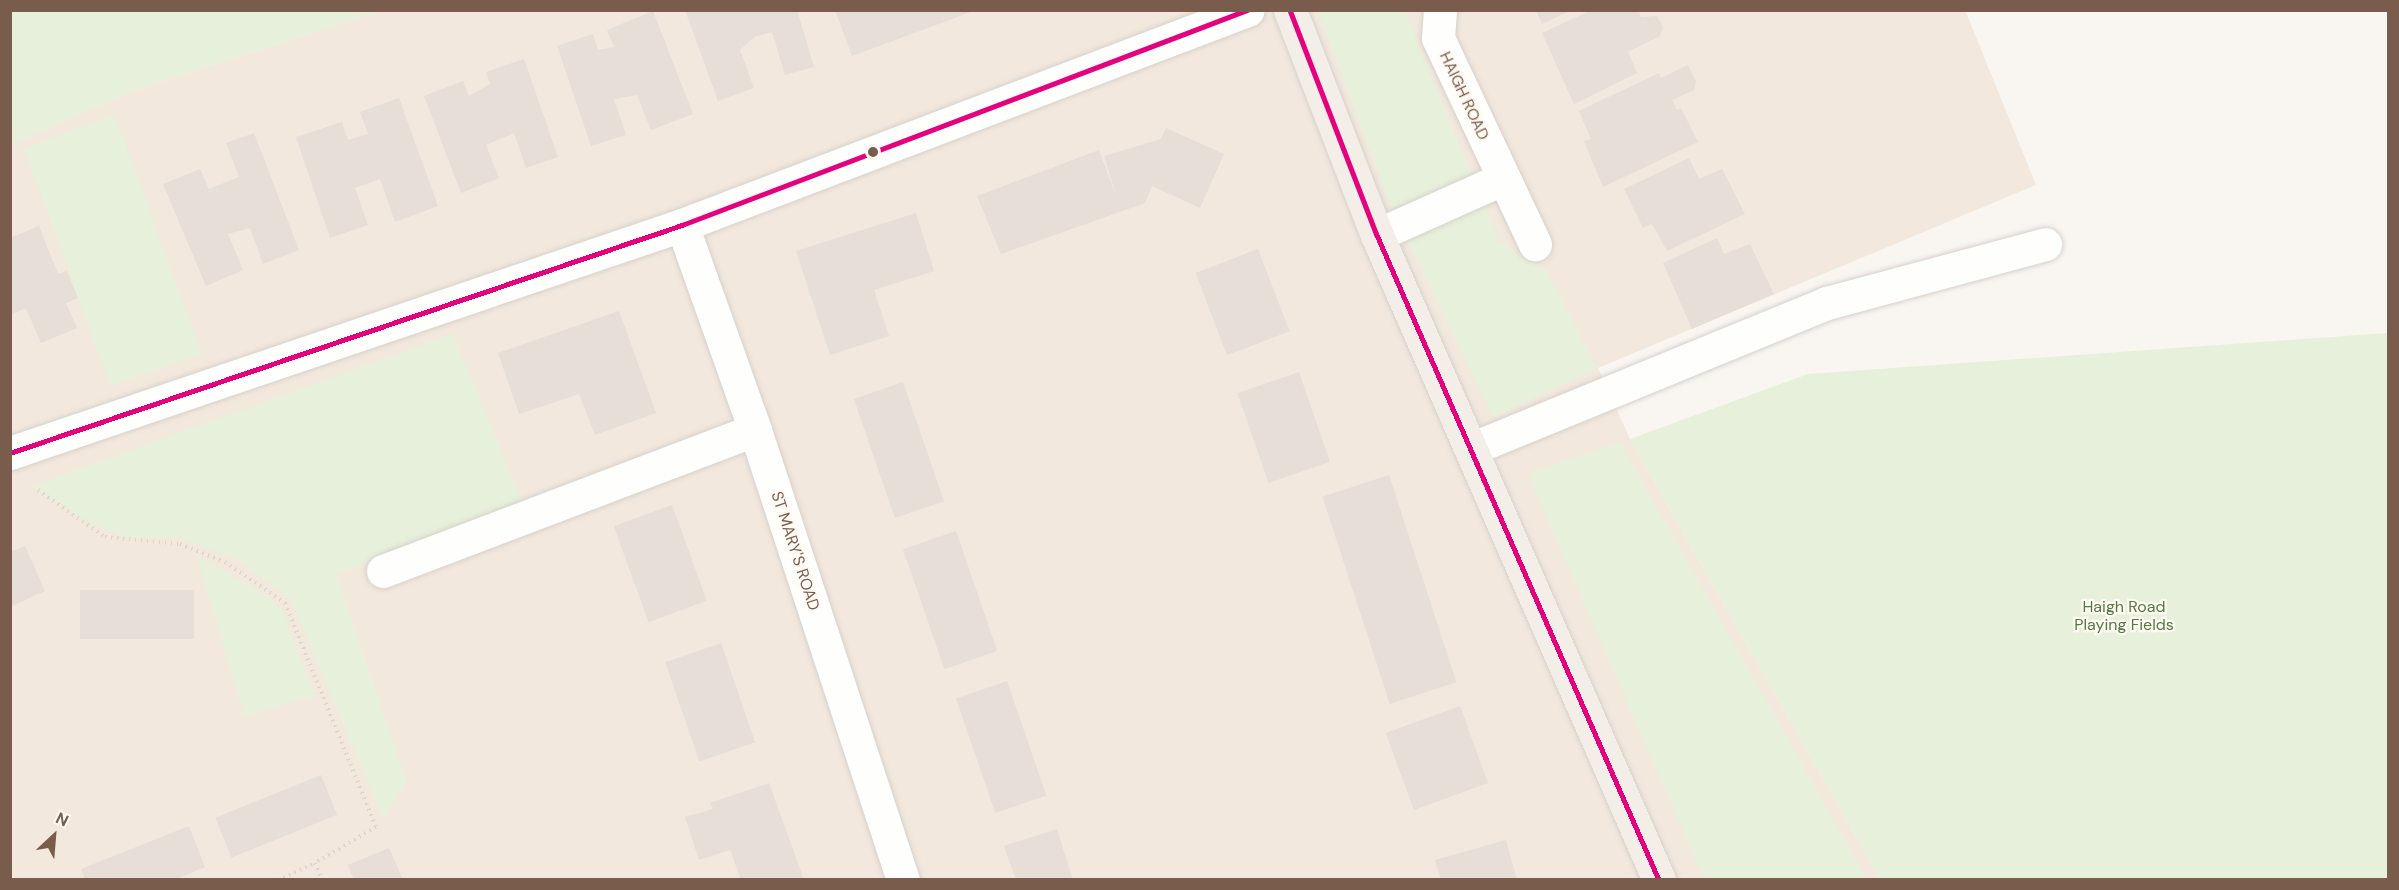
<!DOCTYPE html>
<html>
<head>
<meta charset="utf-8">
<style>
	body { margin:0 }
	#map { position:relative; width:2399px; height:890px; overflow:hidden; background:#f9f5f0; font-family:"DM Sans",sans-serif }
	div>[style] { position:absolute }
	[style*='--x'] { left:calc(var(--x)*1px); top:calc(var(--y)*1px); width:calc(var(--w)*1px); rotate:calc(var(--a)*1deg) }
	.residential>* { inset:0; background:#f2e8de }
	.green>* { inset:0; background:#e7f0db; transform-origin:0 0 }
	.building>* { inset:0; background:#e6ded7; transform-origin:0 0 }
	.path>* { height:4px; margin-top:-2px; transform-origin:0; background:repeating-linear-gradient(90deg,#dcd5d0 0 1.5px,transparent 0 6px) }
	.roads { filter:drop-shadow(0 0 2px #d7d1cb) drop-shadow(0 0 2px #d7d1cb) }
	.minor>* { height:33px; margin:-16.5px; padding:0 16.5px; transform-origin:16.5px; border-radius:16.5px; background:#fefefd }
	.major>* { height:33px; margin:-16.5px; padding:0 16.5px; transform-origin:16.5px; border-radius:16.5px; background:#f3eee8 }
	.bus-1>* { height:4.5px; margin:-2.25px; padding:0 2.25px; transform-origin:2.25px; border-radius:2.25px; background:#e5007d }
	.dots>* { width:16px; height:16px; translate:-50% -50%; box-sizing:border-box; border:3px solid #fffaf3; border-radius:50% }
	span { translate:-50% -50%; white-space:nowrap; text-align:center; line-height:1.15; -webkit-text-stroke:4.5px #fffaf3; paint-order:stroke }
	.street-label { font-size:16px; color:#7a5c4d }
	.park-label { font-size:16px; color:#537a41 }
	.frame { position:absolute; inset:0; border:12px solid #7a5c4d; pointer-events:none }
	.north { position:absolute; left:24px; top:806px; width:60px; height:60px; -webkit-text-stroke:4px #fffaf3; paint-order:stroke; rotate:26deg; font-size:16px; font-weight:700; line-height:24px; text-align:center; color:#7a5c4d }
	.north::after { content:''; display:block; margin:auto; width:21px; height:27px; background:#7a5c4d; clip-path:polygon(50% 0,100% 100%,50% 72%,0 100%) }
</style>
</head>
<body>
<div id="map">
	<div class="residential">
		<i style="clip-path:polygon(1965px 10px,2036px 185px,1598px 368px,1630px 439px,1880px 879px,11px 880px,10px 145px,132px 91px,380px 11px)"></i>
	</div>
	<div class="green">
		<i style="clip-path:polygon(10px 11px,11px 10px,380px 11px,132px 91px,11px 145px)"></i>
		<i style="clip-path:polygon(1318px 11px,1405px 11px,1499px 241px,1546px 270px,1597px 368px,1493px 418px,1387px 197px)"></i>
		<i style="left:115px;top:115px;width:254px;height:97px;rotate:70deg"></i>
		<i style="clip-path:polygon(2388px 333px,2388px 879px,1880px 879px,1630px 439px,1808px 374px)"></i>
		<i style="clip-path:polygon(453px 334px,525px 509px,337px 574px,407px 782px,383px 818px,290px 598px,239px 561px,183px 538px,124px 537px,86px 521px,32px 486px)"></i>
		<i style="clip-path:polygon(1620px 442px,1867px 879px,1704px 879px,1528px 474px)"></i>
		<i style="clip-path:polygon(197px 556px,270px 597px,282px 609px,316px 696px,244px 716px)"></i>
	</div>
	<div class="building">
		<i style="clip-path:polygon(685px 10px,797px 10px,814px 67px,785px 75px,772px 32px,754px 37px,740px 50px,754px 88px,718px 101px)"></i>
		<i style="clip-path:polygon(835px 10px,970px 10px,971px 12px,852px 56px)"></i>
		<i style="clip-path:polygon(1536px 10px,1572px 10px,1542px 24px)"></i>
		<i style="clip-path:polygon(1592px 10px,1638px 10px,1641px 17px,1657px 16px,1663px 27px,1660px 36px,1628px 52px,1637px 73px,1574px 104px,1542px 33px)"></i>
		<i style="clip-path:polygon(653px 11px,693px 114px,651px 130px,637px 95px,614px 99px,626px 135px,591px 146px,557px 46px,593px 34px,598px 50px,614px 47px,607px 30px)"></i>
		<i style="clip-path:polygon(524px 59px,558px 157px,526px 168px,514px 133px,486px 145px,499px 178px,461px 193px,424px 96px,463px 81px,469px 96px,490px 84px,486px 72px)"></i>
		<i style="clip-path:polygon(1688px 65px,1696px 81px,1694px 90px,1672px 100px,1677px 110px,1681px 108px,1698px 142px,1603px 187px,1584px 141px,1591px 139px,1579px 111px,1659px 73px,1661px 78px)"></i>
		<i style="clip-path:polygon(399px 98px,438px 206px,395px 222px,380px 179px,355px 188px,368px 225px,330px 238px,296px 137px,342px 122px,348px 140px,368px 134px,360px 112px)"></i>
		<i style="clip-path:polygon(1166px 128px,1224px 154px,1200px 208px,1152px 186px,1145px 203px,1001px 254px,977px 196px,1099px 150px,1117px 198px,1104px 156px,1161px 139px)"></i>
		<i style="clip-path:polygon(254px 133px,299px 250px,263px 264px,250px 228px,228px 234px,243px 270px,206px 286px,163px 184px,200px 169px,209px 189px,239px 177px,226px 143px)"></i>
		<i style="clip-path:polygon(1689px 158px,1699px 179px,1722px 169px,1745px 214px,1667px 251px,1652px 224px,1643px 228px,1624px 189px)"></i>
		<i style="clip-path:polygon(916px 213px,934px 271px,874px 290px,889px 336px,830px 355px,796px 251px)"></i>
		<i style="clip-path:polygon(39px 226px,58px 274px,67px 271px,78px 298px,66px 303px,77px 328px,41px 343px,26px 308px,10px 315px,10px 238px)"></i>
		<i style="clip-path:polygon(1717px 238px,1724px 254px,1750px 244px,1774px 294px,1692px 329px,1663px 263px)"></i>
		<i style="left:1258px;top:249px;width:88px;height:67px;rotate:69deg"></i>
		<i style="clip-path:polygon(619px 311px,656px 413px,595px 435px,579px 394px,519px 414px,498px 353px)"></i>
		<i style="left:1299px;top:372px;width:95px;height:65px;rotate:71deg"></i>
		<i style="left:903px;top:382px;width:126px;height:52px;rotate:71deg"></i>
		<i style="left:1389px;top:475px;width:218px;height:70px;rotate:72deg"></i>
		<i style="left:672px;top:505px;width:102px;height:62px;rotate:70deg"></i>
		<i style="left:956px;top:531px;width:127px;height:56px;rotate:71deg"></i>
		<i style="clip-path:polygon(25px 546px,45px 591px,10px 607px,10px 552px)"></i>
		<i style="left:194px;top:590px;width:49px;height:114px;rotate:90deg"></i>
		<i style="left:721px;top:643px;width:105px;height:59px;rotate:71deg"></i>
		<i style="left:1007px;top:681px;width:121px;height:54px;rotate:71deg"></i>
		<i style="left:1460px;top:706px;width:82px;height:79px;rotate:70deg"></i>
		<i style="left:321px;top:775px;width:43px;height:114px;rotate:68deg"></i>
		<i style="clip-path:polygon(769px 783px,804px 880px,741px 880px,730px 850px,699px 860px,685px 817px,713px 809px,710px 803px)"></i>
		<i style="clip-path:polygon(189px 826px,205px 867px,174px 880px,85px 880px,81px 869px)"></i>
		<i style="clip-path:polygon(1057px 829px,1073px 880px,1016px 880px,1004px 846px)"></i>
		<i style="clip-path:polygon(1506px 840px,1517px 880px,1441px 880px,1435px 860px)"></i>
		<i style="clip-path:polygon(389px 848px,403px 880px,354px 880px,348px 865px)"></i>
	</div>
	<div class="path">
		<i style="--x:38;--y:490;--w:82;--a:35"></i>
		<i style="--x:105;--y:537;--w:75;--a:5.3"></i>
		<i style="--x:180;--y:544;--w:48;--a:21.8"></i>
		<i style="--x:225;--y:562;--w:73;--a:34.3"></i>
		<i style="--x:285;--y:603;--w:242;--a:67.9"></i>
		<i style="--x:376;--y:827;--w:71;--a:149.5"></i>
		<i style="--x:278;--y:880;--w:41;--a:-24.7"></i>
		<i style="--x:315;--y:863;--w:18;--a:68"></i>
		<i style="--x:1931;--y:880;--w:4;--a:-45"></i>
	</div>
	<div class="roads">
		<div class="minor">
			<i style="--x:1440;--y:10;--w:28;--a:94"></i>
			<i style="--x:1438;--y:38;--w:228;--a:64.8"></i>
			<i style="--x:682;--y:225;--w:218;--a:70.4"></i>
			<i style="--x:755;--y:430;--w:474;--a:71.8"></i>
			<i style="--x:1377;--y:235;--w:137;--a:-24.1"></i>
			<i style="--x:1473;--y:448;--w:383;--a:-22.3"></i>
			<i style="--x:1827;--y:303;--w:226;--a:-15.1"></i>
			<i style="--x:10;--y:453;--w:710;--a:-18.74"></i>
			<i style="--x:682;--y:225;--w:605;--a:-20.8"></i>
			<i style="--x:383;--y:571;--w:398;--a:-20.8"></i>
		</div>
		<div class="major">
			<i style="--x:1290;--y:10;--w:241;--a:68.9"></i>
			<i style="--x:1377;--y:235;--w:704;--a:66.38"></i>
		</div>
	</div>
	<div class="bus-1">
		<i style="--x:1290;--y:10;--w:241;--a:68.9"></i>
		<i style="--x:1377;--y:235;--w:704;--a:66.38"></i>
		<i style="--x:10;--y:453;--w:710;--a:-18.74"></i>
		<i style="--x:682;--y:225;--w:605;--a:-20.83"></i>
	</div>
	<div class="dots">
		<i style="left:873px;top:152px;background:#7a5c4d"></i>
	</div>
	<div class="street-label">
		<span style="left:1464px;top:96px;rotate:65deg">HAIGH ROAD</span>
		<span style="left:795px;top:551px;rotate:72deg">ST MARY'S ROAD</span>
	</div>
	<div class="park-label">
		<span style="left:2124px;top:616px">Haigh Road<br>Playing Fields</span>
	</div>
	<div class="frame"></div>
	<div class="north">N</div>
</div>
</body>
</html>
